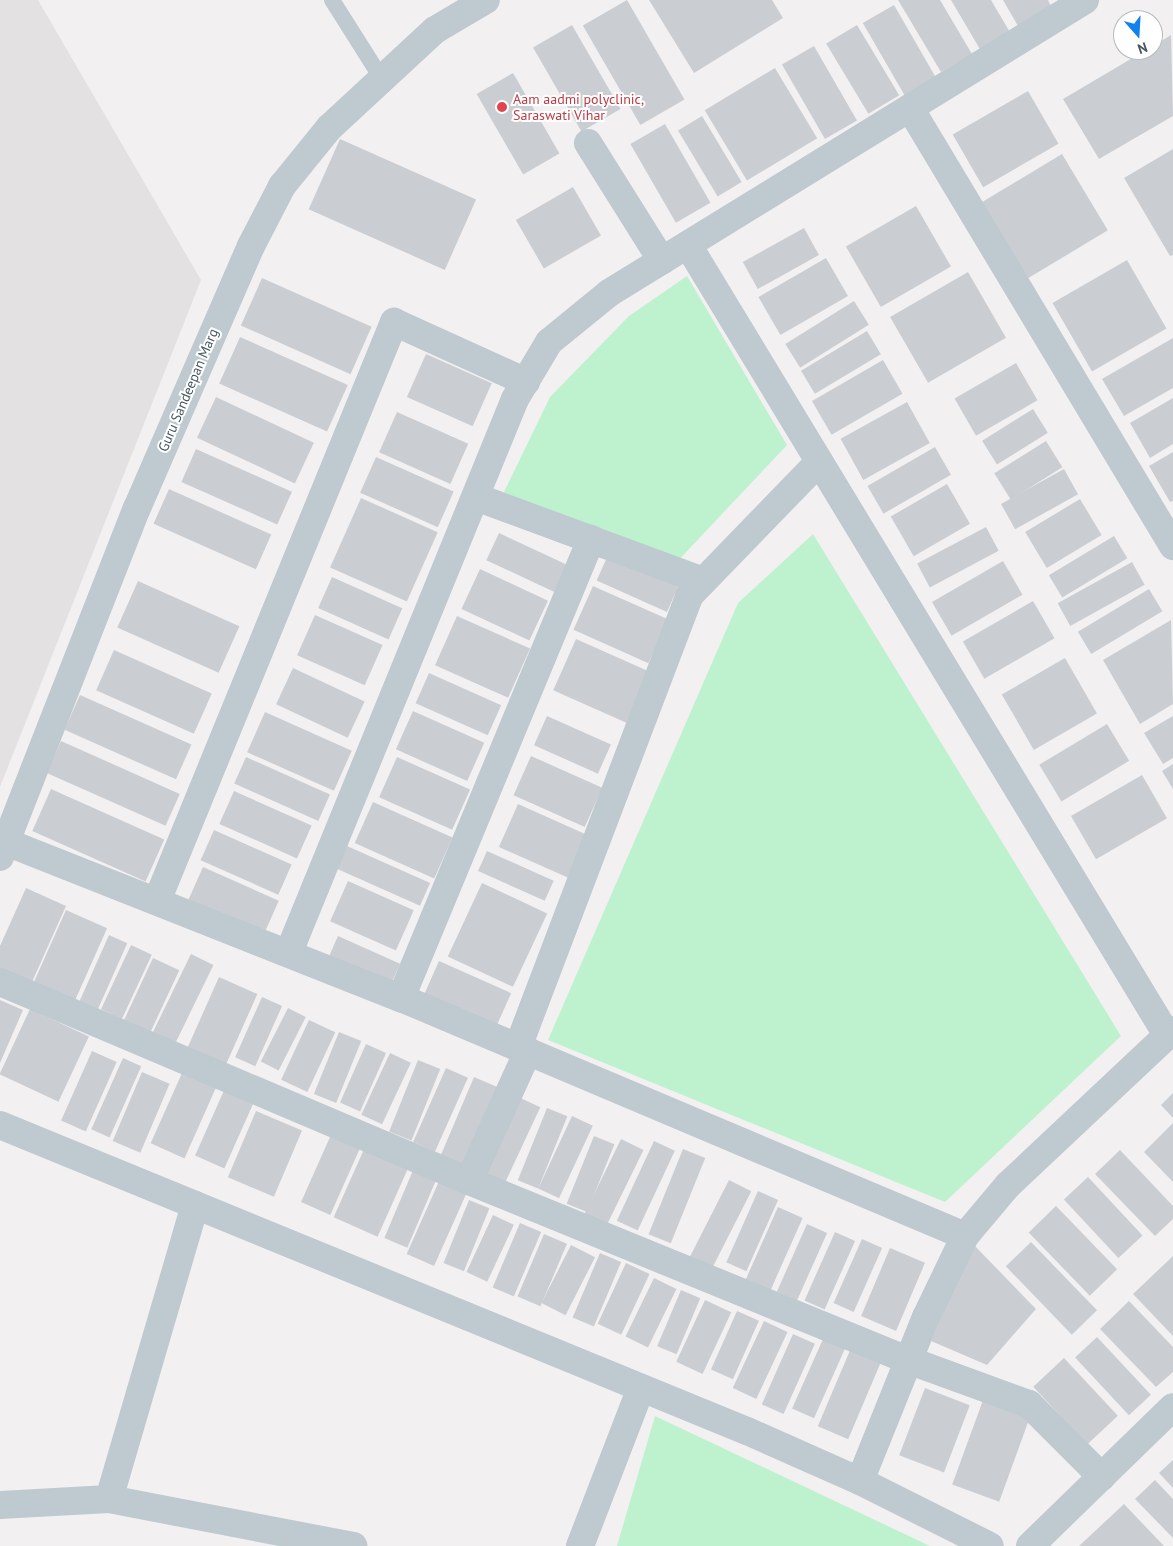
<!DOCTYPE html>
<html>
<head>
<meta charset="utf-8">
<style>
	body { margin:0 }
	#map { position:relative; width:1173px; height:1546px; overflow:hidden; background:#f3f0f1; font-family:"PT Sans",sans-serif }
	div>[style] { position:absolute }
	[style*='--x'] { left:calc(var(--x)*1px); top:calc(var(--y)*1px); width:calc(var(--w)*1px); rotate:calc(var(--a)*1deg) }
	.education>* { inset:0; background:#e4e1e3 }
	.green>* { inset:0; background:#bef2ce }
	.building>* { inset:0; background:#caced3; transform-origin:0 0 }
	.service>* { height:16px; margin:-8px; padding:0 8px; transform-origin:8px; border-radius:8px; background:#bec9d0 }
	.minor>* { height:28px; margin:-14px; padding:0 14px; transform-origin:14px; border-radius:14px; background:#bec9d0 }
	.tertiary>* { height:28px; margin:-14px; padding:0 14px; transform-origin:14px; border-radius:14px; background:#bec9d0 }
	.dots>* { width:14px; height:14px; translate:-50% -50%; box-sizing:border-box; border:2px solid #fff; border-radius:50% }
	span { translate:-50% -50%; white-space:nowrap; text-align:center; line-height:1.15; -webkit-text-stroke:4px #fff; paint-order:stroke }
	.health-label { font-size:14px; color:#be3a42 }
	.left { translate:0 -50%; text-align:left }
	.street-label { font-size:14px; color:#47565f }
	.north { position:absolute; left:1113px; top:10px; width:50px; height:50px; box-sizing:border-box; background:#fff; border:1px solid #b5bbbf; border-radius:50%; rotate:161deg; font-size:14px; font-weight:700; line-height:20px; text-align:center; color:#47565f }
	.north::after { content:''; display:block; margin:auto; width:18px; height:22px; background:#1081ed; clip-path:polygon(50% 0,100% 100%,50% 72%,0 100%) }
</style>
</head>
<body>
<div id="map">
	<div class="education">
		<i style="clip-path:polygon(0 0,38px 0,201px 280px,0 787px)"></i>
	</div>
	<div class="green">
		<i style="clip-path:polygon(687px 276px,787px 445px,674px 565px,502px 496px,550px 397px,629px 316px)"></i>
		<i style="clip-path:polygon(813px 534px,1121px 1036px,945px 1202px,548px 1040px,738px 603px)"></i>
		<i style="clip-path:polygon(655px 1416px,930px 1546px,617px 1546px)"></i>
	</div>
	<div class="building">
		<i style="left:627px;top:0;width:115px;height:51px;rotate:60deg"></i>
		<i style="clip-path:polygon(649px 0,772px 0,783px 18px,694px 73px)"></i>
		<i style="clip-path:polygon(898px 0,940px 0,972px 54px,941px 72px)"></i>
		<i style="clip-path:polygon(951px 0,991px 0,1011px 34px,981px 51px)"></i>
		<i style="clip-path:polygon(1003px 0,1048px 0,1051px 6px,1018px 26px)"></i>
		<i style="left:894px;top:5px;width:84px;height:36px;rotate:60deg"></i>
		<i style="left:572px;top:25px;width:97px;height:45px;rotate:60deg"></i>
		<i style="left:857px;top:25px;width:82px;height:36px;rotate:59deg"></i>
		<i style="clip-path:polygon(1171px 35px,1173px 116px,1099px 159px,1063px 99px,1146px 50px,1153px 50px,1153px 46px)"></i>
		<i style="left:814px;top:46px;width:86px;height:37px;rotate:60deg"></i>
		<i style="left:775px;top:68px;width:82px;height:82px;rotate:59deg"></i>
		<i style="left:513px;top:73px;width:93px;height:42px;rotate:60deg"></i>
		<i style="left:1028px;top:91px;width:61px;height:87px;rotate:60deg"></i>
		<i style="left:702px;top:116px;width:77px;height:28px;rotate:59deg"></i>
		<i style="left:665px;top:124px;width:91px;height:40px;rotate:60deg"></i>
		<i style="left:340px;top:139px;width:149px;height:77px;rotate:24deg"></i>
		<i style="clip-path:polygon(1173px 149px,1173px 255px,1170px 256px,1124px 178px)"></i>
		<i style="left:1062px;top:154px;width:89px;height:98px;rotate:59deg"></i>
		<i style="left:573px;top:187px;width:56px;height:66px;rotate:60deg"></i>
		<i style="left:916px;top:206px;width:70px;height:81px;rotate:60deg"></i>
		<i style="left:804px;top:228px;width:31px;height:70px;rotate:61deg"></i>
		<i style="left:826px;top:258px;width:44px;height:78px;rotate:60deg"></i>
		<i style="left:1127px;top:260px;width:79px;height:86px;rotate:60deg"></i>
		<i style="left:968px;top:272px;width:76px;height:90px;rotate:60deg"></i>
		<i style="left:262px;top:278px;width:120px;height:52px;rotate:24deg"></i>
		<i style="left:854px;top:301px;width:28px;height:81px;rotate:58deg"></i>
		<i style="left:867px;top:331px;width:27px;height:77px;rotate:59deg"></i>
		<i style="left:240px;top:337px;width:118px;height:51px;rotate:24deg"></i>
		<i style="clip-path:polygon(1173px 338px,1173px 388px,1124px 416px,1102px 379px)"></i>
		<i style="left:426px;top:354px;width:72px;height:47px;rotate:24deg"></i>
		<i style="left:883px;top:360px;width:39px;height:82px;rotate:60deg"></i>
		<i style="left:1016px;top:363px;width:43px;height:71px;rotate:60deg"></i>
		<i style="left:216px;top:397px;width:108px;height:45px;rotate:25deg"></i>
		<i style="clip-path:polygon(1173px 398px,1173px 444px,1150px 458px,1130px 423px)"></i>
		<i style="left:907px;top:402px;width:47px;height:76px;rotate:61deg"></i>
		<i style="left:1033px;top:409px;width:28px;height:60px;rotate:58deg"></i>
		<i style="left:397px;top:412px;width:78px;height:44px;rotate:24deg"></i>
		<i style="left:1046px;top:441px;width:31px;height:61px;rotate:58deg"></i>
		<i style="left:935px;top:447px;width:32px;height:78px;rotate:60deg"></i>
		<i style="left:196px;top:449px;width:105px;height:36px;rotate:24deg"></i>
		<i style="clip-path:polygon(1173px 452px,1173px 501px,1170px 502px,1149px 466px)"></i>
		<i style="left:376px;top:457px;width:85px;height:39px;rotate:24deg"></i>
		<i style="left:1064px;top:469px;width:29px;height:72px;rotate:61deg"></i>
		<i style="left:947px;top:484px;width:46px;height:65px;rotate:60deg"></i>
		<i style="left:169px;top:489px;width:112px;height:38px;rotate:24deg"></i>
		<i style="left:361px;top:498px;width:84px;height:76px;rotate:24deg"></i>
		<i style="left:1080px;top:499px;width:42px;height:64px;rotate:59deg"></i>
		<i style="left:986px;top:527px;width:27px;height:78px;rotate:62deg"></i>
		<i style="left:499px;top:533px;width:75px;height:30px;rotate:25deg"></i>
		<i style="left:1114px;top:536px;width:26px;height:76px;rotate:59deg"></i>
		<i style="left:608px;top:555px;width:77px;height:28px;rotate:24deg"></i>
		<i style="left:1003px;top:561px;width:39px;height:82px;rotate:60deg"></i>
		<i style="left:1132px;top:562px;width:26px;height:85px;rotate:61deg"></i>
		<i style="left:480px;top:569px;width:75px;height:44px;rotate:25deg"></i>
		<i style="left:332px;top:577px;width:77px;height:34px;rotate:24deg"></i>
		<i style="left:138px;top:581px;width:111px;height:51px;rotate:24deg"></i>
		<i style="left:593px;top:586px;width:82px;height:48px;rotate:24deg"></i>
		<i style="left:1149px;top:589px;width:26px;height:83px;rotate:59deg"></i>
		<i style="left:1033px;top:601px;width:43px;height:81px;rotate:60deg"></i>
		<i style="left:315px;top:615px;width:74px;height:44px;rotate:24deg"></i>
		<i style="left:457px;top:616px;width:80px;height:54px;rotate:24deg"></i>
		<i style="clip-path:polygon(1171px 620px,1173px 704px,1140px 724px,1103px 660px)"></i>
		<i style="left:576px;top:639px;width:80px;height:56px;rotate:24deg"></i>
		<i style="left:114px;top:650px;width:107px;height:44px;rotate:24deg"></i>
		<i style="left:1065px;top:658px;width:64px;height:73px;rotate:60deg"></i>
		<i style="left:293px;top:668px;width:79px;height:40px;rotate:25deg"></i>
		<i style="left:429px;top:673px;width:79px;height:33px;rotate:24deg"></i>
		<i style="left:80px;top:695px;width:122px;height:38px;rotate:24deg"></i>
		<i style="left:413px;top:711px;width:78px;height:42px;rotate:24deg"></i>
		<i style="left:265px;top:712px;width:95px;height:44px;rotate:24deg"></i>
		<i style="left:547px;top:716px;width:70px;height:32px;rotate:24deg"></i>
		<i style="clip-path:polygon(1173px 716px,1173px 758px,1163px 764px,1144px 733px)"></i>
		<i style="left:1107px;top:724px;width:43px;height:79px;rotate:59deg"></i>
		<i style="left:61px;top:741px;width:130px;height:35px;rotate:24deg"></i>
		<i style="left:531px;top:756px;width:78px;height:43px;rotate:24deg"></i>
		<i style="left:246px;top:757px;width:92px;height:29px;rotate:24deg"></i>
		<i style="left:397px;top:757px;width:80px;height:44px;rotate:24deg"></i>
		<i style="clip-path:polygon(1173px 764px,1173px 789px,1162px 771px)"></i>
		<i style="left:1142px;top:775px;width:50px;height:82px;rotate:60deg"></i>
		<i style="left:51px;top:789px;width:124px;height:46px;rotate:24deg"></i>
		<i style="left:234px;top:791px;width:85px;height:36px;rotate:24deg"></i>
		<i style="left:373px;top:802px;width:87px;height:45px;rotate:24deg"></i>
		<i style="left:518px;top:804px;width:79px;height:47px;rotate:24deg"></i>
		<i style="left:214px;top:830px;width:85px;height:33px;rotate:24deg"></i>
		<i style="left:347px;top:846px;width:91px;height:25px;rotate:24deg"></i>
		<i style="left:487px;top:851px;width:73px;height:22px;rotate:24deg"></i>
		<i style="left:203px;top:867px;width:83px;height:43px;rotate:24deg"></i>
		<i style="left:348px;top:881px;width:72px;height:44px;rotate:24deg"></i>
		<i style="left:482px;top:883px;width:72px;height:81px;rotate:25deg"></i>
		<i style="clip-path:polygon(26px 888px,66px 906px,32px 982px,0 968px,0 946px)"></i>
		<i style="left:66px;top:910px;width:45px;height:80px;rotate:24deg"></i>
		<i style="left:109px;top:935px;width:20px;height:81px;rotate:24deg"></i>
		<i style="left:338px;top:936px;width:68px;height:24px;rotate:24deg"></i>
		<i style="left:131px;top:945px;width:23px;height:71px;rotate:25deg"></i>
		<i style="left:191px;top:954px;width:25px;height:92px;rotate:26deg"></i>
		<i style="left:153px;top:958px;width:29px;height:76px;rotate:25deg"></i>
		<i style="left:439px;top:961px;width:79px;height:44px;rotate:24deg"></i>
		<i style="left:219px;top:977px;width:42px;height:87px;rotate:24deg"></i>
		<i style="left:262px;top:997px;width:22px;height:66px;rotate:24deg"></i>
		<i style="clip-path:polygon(0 1000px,23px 1010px,0 1063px)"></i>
		<i style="left:288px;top:1008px;width:20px;height:60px;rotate:27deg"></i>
		<i style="left:30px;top:1009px;width:65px;height:72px;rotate:25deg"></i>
		<i style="left:309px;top:1020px;width:29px;height:66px;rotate:25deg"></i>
		<i style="left:339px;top:1032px;width:24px;height:67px;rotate:22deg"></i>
		<i style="left:366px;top:1044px;width:22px;height:64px;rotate:24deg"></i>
		<i style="left:92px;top:1051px;width:27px;height:76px;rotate:24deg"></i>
		<i style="left:390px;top:1053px;width:23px;height:68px;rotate:25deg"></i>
		<i style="left:123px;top:1058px;width:20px;height:78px;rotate:24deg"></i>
		<i style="left:418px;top:1060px;width:24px;height:77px;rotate:22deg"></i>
		<i style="left:446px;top:1068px;width:24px;height:81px;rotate:24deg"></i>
		<i style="left:142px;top:1072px;width:30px;height:75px;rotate:23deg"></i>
		<i style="left:182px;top:1073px;width:37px;height:77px;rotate:24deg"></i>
		<i style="left:474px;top:1077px;width:28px;height:85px;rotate:23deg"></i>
		<i style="left:226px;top:1086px;width:32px;height:76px;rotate:24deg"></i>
		<i style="clip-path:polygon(1173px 1093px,1173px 1118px,1161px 1105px)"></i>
		<i style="left:514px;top:1095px;width:29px;height:85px;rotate:25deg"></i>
		<i style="left:547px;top:1108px;width:22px;height:78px;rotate:22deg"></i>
		<i style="left:256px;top:1111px;width:50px;height:72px;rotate:23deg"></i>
		<i style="left:572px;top:1116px;width:23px;height:80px;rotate:25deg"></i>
		<i style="clip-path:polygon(1173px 1123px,1173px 1182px,1144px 1152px)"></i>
		<i style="left:334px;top:1128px;width:32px;height:81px;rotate:24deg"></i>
		<i style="left:594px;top:1136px;width:22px;height:73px;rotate:22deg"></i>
		<i style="left:621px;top:1139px;width:25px;height:85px;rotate:26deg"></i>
		<i style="left:654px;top:1141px;width:23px;height:88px;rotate:25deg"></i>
		<i style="left:365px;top:1147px;width:48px;height:77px;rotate:24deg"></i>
		<i style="left:683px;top:1149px;width:24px;height:92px;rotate:22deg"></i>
		<i style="clip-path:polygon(1120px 1150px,1173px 1206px,1173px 1219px,1155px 1236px,1095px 1174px)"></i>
		<i style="left:414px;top:1168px;width:25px;height:76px;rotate:23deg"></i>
		<i style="left:1088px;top:1177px;width:80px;height:33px;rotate:47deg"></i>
		<i style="left:440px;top:1179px;width:30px;height:82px;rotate:24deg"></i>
		<i style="left:729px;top:1180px;width:25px;height:89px;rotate:27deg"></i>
		<i style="left:758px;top:1191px;width:22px;height:78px;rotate:24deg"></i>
		<i style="left:469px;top:1200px;width:22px;height:68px;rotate:22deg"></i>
		<i style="left:1056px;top:1206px;width:88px;height:38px;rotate:46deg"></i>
		<i style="left:778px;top:1207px;width:27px;height:82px;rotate:24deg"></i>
		<i style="left:493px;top:1215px;width:23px;height:63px;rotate:25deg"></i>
		<i style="left:520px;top:1223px;width:23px;height:70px;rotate:23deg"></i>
		<i style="left:807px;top:1224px;width:22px;height:74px;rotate:24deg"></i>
		<i style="left:835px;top:1232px;width:22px;height:75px;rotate:24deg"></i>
		<i style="left:544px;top:1234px;width:25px;height:68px;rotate:23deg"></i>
		<i style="left:862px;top:1239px;width:22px;height:70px;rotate:24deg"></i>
		<i style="left:1031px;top:1242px;width:95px;height:35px;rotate:46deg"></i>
		<i style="clip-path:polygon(972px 1243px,1036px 1309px,987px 1365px,931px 1341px)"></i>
		<i style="left:571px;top:1245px;width:27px;height:65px;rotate:27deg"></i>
		<i style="left:890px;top:1248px;width:38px;height:74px;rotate:23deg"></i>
		<i style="left:600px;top:1253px;width:23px;height:70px;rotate:23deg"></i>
		<i style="clip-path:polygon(1173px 1256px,1173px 1336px,1133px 1294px)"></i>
		<i style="left:626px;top:1263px;width:26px;height:67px;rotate:25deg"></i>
		<i style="left:654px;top:1278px;width:25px;height:65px;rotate:26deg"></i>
		<i style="left:681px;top:1290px;width:21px;height:61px;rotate:23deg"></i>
		<i style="left:705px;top:1300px;width:29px;height:68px;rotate:25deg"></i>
		<i style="clip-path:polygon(1129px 1301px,1173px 1347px,1173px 1372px,1156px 1387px,1100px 1329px)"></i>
		<i style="left:737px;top:1311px;width:24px;height:64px;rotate:24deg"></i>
		<i style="left:764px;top:1321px;width:26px;height:74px;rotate:25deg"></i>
		<i style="left:793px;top:1334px;width:24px;height:77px;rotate:24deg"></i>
		<i style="left:1097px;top:1337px;width:79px;height:30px;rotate:47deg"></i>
		<i style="left:823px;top:1339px;width:24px;height:76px;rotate:24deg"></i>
		<i style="left:851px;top:1348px;width:33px;height:85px;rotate:23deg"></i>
		<i style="left:1064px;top:1358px;width:79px;height:42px;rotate:47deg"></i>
		<i style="left:925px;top:1388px;width:48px;height:72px;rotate:21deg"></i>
		<i style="left:983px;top:1400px;width:50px;height:90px;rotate:20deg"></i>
		<i style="clip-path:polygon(1173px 1460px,1173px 1488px,1159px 1473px)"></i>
		<i style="clip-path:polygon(1155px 1480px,1173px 1499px,1173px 1538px,1135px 1499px)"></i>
		<i style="clip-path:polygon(1124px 1504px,1164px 1546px,1079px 1546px)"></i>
	</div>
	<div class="service">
		<i style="--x:332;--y:0;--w:93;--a:57.7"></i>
	</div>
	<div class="minor">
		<i style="--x:910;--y:108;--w:511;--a:59.02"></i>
		<i style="--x:588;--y:143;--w:139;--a:57.9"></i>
		<i style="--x:688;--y:245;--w:924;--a:58.77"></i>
		<i style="--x:476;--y:497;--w:242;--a:20.3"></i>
		<i style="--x:6;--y:842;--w:425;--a:21.6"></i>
		<i style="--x:401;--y:998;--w:612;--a:22.88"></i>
		<i style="--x:0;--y:857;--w:375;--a:-68.6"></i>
		<i style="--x:137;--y:508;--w:286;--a:-66.5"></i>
		<i style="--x:251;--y:246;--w:68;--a:-62.7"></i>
		<i style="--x:282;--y:186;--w:75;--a:-51"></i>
		<i style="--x:329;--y:128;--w:144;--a:-42.8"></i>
		<i style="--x:435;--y:30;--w:59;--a:-30.5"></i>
		<i style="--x:157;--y:901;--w:626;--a:-67.74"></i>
		<i style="--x:394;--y:322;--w:145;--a:24.4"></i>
		<i style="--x:289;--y:952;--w:597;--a:-67.77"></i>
		<i style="--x:515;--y:399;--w:66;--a:-59.2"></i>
		<i style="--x:549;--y:342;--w:77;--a:-39.2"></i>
		<i style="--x:609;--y:293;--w:559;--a:-31.61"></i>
		<i style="--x:0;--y:982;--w:509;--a:22.99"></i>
		<i style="--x:469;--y:1181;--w:474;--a:22.2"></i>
		<i style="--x:908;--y:1360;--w:129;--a:20"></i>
		<i style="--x:1029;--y:1404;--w:103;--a:45"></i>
		<i style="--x:401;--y:998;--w:497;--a:-67.5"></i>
		<i style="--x:518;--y:1047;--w:482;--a:-69.2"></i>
		<i style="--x:689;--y:596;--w:187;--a:-45.9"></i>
		<i style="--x:469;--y:1181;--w:143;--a:-65.6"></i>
		<i style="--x:195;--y:1205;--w:306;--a:106.3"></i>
		<i style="--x:109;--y:1499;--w:249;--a:10.9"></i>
		<i style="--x:860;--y:1481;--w:177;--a:-68.1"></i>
		<i style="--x:926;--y:1317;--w:90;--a:-64.3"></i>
		<i style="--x:965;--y:1236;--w:67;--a:-49.9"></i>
		<i style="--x:1008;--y:1185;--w:226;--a:-43.2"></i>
		<i style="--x:0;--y:1505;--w:109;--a:-3.2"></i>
		<i style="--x:580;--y:1546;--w:169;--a:-68.9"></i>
		<i style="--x:1030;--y:1546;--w:199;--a:-44.2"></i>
	</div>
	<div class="tertiary">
		<i style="--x:0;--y:1125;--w:807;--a:22.28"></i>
		<i style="--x:747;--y:1431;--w:124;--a:23.9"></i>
		<i style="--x:860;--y:1481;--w:145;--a:26.6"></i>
	</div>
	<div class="dots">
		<i style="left:502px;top:107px;background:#e0444e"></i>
	</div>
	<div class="health-label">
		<span class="left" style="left:513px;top:107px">Aam aadmi polyclinic,<br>Saraswati Vihar</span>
	</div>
	<div class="street-label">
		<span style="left:188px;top:390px;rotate:-67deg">Guru Sandeepan Marg</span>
	</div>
	<div class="north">N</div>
</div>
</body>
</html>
